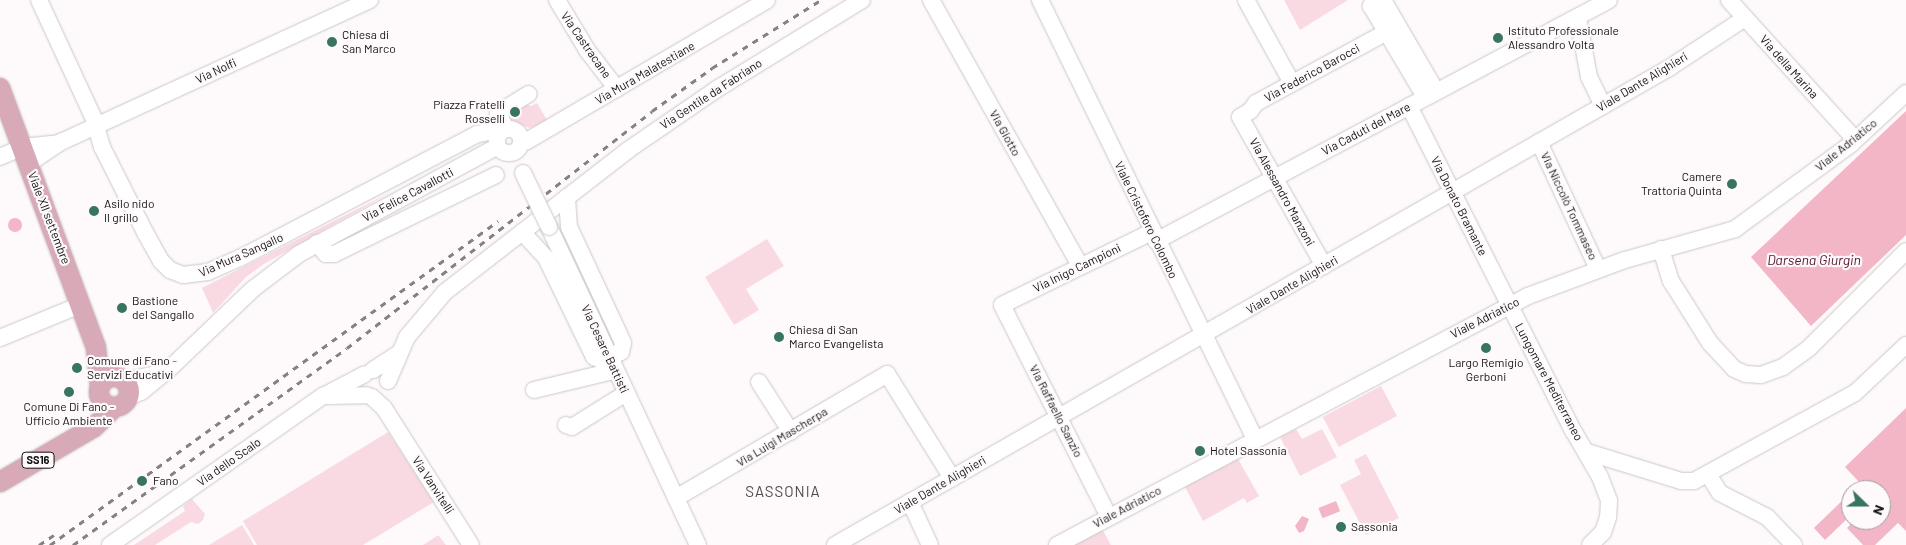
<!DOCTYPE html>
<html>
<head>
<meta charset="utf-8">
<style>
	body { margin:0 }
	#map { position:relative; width:1906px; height:545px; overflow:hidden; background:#fefafb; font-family:Barlow,sans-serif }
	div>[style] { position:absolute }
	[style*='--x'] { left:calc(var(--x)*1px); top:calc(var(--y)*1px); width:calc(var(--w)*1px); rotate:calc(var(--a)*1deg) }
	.green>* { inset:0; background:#f9dae2; transform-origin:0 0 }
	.water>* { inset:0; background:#f2b6c6; transform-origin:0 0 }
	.round { border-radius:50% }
	.roads { filter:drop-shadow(0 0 1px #cbc7c8) drop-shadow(0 0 1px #cbc7c8) }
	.minor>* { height:16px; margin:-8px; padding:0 8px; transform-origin:8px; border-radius:8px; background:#fff }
	.minor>.ring { margin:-8px; padding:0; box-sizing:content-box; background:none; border:16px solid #fff; border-radius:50% }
	.major>* { height:20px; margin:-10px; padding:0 10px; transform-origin:10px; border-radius:10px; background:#d8aab8 }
	.major>.ring { margin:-10px; padding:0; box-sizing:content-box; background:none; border:20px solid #d8aab8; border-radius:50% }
	.rail>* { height:3px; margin-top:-1.5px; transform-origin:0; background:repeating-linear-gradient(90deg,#848182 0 6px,transparent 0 12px) }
	.bridges { filter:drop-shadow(0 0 1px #cbc7c8) drop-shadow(0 0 1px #cbc7c8) }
	.minor-bridge>* { height:16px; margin:-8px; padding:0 8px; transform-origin:8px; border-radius:8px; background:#fff }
	.dots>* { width:14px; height:14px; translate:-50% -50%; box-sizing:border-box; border:2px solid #fefafb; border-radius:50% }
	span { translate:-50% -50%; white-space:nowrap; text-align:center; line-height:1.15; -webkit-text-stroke:4.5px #fefafb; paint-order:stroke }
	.shield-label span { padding:1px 4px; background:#fefafb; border:1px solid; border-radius:4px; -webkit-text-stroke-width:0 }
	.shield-label { font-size:11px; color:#131212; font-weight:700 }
	.poi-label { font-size:12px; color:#131212 }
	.left { translate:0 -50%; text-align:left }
	.right { translate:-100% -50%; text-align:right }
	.street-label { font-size:12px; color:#131212 }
	.water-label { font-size:14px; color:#5a152f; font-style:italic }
	.quarter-label { font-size:15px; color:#4f4b4c; letter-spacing:1px }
	.north { position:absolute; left:1841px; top:480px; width:50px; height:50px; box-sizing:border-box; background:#fefafb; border:1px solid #a09d9e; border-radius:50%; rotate:112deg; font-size:14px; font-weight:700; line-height:20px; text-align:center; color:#131212 }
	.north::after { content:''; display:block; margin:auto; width:18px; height:22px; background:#387561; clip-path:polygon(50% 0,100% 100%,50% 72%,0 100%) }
</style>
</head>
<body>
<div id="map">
	<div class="green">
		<i style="clip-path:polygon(1284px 0,1348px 0,1300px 30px)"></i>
		<i style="clip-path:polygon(537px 103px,547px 120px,530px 128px,511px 121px,508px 114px,524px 104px,531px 106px)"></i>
		<i style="clip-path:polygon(391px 192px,264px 264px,246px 277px,213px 313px,202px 288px)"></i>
		<i style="clip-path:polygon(767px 239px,784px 266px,746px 289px,759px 310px,734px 325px,705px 277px)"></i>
		<i style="left:1381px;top:386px;width:34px;height:66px;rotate:62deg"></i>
		<i style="clip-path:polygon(1296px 429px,1302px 439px,1322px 429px,1337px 457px,1300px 476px,1280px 437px)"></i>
		<i style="clip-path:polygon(388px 432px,434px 502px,363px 545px,257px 545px,243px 521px)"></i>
		<i style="clip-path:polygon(1366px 454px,1399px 518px,1366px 535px,1340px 485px,1361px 474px,1354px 460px)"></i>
		<i style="clip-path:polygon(1237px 457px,1259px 496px,1247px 503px,1244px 498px,1203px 521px,1184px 485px)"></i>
		<i style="clip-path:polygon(192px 499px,205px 514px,203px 520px,198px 524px,191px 522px,155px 545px,134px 545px,185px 511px,183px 506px)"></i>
		<i style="clip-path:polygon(242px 525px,254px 545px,209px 545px)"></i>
		<i style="clip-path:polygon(1101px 527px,1111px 545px,1068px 545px)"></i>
		<i style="clip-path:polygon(439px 536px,446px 545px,423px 545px,437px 536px)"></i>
	</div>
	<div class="water">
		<i style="clip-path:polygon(1906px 111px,1906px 235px,1811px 326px,1751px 257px)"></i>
		<i class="round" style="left:8px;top:218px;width:14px;height:14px"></i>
		<i style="clip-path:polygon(1906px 408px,1906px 531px,1898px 523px,1875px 545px,1863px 545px,1847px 528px,1855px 520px,1881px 520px,1881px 490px,1853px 490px,1860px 483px,1845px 467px)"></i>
		<i style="clip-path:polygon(1851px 492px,1851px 515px,1825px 540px,1814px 528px)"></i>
		<i style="left:1336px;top:501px;width:11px;height:19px;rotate:68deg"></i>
		<i style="clip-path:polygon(1302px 516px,1309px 519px,1304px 531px,1299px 533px,1295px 526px)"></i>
	</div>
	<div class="roads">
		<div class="minor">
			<i style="--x:39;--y:0;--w:131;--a:65.2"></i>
			<i style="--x:94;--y:119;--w:29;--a:74"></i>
			<i style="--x:102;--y:147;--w:97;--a:63.2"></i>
			<i style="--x:146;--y:234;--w:31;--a:61"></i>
			<i style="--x:161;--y:261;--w:13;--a:45"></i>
			<i style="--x:170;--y:270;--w:14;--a:21"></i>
			<i style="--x:183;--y:275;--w:25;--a:-7"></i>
			<i style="--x:208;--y:272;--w:35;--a:-24"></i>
			<i style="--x:240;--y:258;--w:267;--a:-27.6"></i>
			<i style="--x:477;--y:134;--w:13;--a:-9"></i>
			<i style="--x:490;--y:132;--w:9;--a:27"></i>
			<i style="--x:557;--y:0;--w:58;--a:59"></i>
			<i style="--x:587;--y:50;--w:49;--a:52.4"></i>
			<i style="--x:931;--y:0;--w:305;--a:60.7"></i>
			<i style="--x:1040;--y:0;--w:489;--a:63.9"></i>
			<i style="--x:1246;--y:0;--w:95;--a:61"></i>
			<i style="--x:1382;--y:0;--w:13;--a:151"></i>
			<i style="--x:1371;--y:6;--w:106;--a:59.3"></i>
			<i style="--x:1383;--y:0;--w:105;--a:59.8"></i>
			<i style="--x:1729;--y:0;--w:181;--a:47.9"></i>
			<i style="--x:1578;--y:18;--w:60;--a:79.4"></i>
			<i style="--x:1589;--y:77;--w:32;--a:64"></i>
			<i style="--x:1409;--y:106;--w:365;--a:63.2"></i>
			<i style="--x:1574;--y:432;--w:52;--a:60"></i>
			<i style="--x:1600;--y:477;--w:25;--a:69"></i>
			<i style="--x:1609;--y:500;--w:17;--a:93"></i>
			<i style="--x:1608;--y:517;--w:16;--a:108"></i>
			<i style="--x:1603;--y:532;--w:18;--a:135"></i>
			<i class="ring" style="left:497px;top:129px;width:8px;height:8px"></i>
			<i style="--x:506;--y:129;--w:18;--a:-117"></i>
			<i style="--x:498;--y:113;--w:36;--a:-32"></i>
			<i style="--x:521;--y:140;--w:6;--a:9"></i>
			<i style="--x:527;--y:141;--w:278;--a:-30.4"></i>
			<i style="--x:1539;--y:142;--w:140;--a:65.1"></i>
			<i style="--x:0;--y:157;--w:24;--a:-24"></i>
			<i style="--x:22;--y:147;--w:37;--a:-6"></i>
			<i style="--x:28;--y:164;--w:40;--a:-34"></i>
			<i style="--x:61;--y:142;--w:340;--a:-24.7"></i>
			<i style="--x:549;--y:227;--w:351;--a:64.9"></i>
			<i style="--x:522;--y:232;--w:35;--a:47"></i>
			<i style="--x:546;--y:258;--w:110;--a:64.1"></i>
			<i style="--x:594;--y:357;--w:10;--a:24"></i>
			<i style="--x:603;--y:361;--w:20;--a:-27"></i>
			<i style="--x:621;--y:352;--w:9;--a:-77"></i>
			<i style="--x:623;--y:343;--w:10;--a:-114"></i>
			<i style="--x:619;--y:334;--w:118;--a:-115"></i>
			<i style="--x:569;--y:227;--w:30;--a:-94"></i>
			<i style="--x:1156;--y:241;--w:513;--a:-28.01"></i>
			<i style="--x:317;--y:243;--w:14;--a:51"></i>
			<i style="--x:326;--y:254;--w:8;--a:0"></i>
			<i style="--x:334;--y:254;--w:180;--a:-26"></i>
			<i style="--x:1661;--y:249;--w:34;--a:73"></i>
			<i style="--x:1671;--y:281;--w:73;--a:57.8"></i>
			<i style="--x:1710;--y:343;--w:35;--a:47"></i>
			<i style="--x:1734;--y:369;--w:13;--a:23"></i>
			<i style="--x:1746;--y:374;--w:15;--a:4"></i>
			<i style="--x:1761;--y:375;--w:23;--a:-20"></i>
			<i style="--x:1783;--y:367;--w:32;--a:-36"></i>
			<i style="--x:1809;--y:348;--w:137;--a:-45"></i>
			<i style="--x:1324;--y:266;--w:171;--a:-119.4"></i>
			<i style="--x:1240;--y:117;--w:12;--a:-31"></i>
			<i style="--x:1250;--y:111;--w:10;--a:-53"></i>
			<i style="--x:1256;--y:103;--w:149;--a:-28.5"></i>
			<i style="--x:0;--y:338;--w:87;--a:-22.4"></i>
			<i style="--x:373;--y:370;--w:31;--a:-33"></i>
			<i style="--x:125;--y:381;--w:37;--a:-13"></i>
			<i style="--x:388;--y:381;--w:48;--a:-66.6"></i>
			<i style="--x:407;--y:337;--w:59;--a:-49.8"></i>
			<i style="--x:445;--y:292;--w:232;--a:-37.8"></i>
			<i style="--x:628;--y:150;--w:108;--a:-34.4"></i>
			<i style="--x:717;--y:89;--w:170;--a:-31.5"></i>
			<i style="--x:759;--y:382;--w:59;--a:57.4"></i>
			<i style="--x:534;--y:390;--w:77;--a:-13.5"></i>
			<i style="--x:328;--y:396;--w:39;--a:-1"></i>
			<i style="--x:129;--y:397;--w:13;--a:-23"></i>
			<i style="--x:141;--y:392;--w:32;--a:-39"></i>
			<i style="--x:166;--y:372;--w:120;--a:-43.7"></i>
			<i style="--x:253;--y:289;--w:58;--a:-37.3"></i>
			<i style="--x:299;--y:254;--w:226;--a:-28.5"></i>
			<i style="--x:372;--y:397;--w:16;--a:43"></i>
			<i style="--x:384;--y:408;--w:162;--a:57.6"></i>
			<i style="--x:566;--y:425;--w:6;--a:18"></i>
			<i style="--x:572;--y:427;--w:57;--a:-32"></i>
			<i style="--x:1587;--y:452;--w:98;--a:17.1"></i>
			<i style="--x:1681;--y:481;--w:13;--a:0"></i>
			<i style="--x:1694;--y:481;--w:183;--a:-28.7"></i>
			<i style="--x:1855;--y:393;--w:70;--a:-43.3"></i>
			<i style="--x:1708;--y:474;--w:22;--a:58"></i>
			<i style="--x:1720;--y:493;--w:53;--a:27.1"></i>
			<i style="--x:1767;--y:517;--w:39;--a:46"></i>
			<i style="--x:676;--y:498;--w:245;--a:-30.4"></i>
			<i style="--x:887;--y:374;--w:123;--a:58"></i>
			<i style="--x:910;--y:502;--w:47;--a:65.1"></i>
			<i style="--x:1109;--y:517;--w:237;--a:-116.8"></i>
			<i style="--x:1002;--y:305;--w:167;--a:-26"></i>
			<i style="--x:110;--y:545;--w:260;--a:-35"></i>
			<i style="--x:323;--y:396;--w:47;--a:-27.6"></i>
			<i style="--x:835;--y:545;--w:961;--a:-29.77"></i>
			<i style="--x:1669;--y:68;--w:91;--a:-33.3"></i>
			<i style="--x:1057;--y:545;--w:533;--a:-27.86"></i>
			<i style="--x:1528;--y:296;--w:103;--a:-20.4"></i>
			<i style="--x:1625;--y:260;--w:114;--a:-15.7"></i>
			<i style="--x:1735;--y:229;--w:144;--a:-36.2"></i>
			<i style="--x:1851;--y:144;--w:75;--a:-42.8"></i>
		</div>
		<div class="major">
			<i style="--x:0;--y:88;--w:277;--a:69.7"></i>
			<i style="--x:96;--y:348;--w:37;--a:84"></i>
			<i class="ring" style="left:99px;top:377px;width:10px;height:10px"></i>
			<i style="--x:0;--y:482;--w:109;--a:-30.3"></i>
			<i style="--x:94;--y:427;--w:29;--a:-44"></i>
		</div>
	</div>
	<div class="rail">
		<i style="--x:39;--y:545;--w:18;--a:-34"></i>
		<i style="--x:50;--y:545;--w:553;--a:-35.87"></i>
		<i style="--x:73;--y:545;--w:337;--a:-35.7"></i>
		<i style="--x:347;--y:348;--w:386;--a:-37.8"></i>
		<i style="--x:652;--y:111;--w:74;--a:-35.6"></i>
		<i style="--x:712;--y:68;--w:128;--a:-32"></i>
	</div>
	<div class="bridges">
		<div class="minor-bridge">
			<i style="--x:523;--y:173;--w:60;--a:64.3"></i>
		</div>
	</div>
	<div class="dots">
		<i style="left:1498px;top:38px;background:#387561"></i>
		<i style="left:332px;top:42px;background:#387561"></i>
		<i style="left:515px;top:112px;background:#387561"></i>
		<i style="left:1732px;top:184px;background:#387561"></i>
		<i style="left:94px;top:211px;background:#387561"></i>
		<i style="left:122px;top:308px;background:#387561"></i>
		<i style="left:779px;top:337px;background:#387561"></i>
		<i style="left:1486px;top:348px;background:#387561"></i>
		<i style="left:77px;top:368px;background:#387561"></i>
		<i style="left:69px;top:392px;background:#387561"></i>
		<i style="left:1200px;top:451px;background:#387561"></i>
		<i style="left:142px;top:481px;background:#387561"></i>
		<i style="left:1341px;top:527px;background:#387561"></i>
	</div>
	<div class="shield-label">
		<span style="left:38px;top:460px">SS16</span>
	</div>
	<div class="poi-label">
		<span class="left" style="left:1508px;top:38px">Istituto Professionale<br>Alessandro Volta</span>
		<span class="left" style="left:342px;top:42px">Chiesa di<br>San Marco</span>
		<span class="right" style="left:505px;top:112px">Piazza Fratelli<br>Rosselli</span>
		<span class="right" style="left:1722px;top:184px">Camere<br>Trattoria Quinta</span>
		<span class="left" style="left:104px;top:211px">Asilo nido<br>Il grillo</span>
		<span class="left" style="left:132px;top:308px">Bastione<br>del Sangallo</span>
		<span class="left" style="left:789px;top:337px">Chiesa di San<br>Marco Evangelista</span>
		<span class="left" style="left:87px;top:368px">Comune di Fano -<br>Servizi Educativi</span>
		<span style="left:1486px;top:370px">Largo Remigio<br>Gerboni</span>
		<span style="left:69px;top:414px">Comune Di Fano -<br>Ufficio Ambiente</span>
		<span class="left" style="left:1210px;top:451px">Hotel Sassonia</span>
		<span class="left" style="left:153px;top:481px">Fano</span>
		<span class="left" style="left:1351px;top:527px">Sassonia</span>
	</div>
	<div class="street-label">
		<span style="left:586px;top:45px;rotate:55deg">Via Castracane</span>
		<span style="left:1789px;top:67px;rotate:48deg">Via della Marina</span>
		<span style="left:216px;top:71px;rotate:-25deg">Via Nolfi</span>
		<span style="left:645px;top:73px;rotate:-30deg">Via Mura Malatestiane</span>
		<span style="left:1312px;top:73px;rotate:-29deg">Via Federico Barocci</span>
		<span style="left:1642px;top:82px;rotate:-31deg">Viale Dante Alighieri</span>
		<span style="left:711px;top:94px;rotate:-33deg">Via Gentile da Fabriano</span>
		<span style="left:1366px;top:129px;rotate:-28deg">Via Caduti del Mare</span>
		<span style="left:1005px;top:133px;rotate:61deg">Via Giotto</span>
		<span style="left:1846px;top:145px;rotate:-39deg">Viale Adriatico</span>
		<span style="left:1282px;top:192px;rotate:61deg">Via Alessandro Manzoni</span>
		<span style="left:408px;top:195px;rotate:-28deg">Via Felice Cavallotti</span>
		<span style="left:1459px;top:206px;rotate:63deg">Via Donato Bramante</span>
		<span style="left:1569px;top:206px;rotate:65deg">Via Niccolò Tommaseo</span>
		<span style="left:49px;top:218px;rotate:69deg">Viale XII settembre</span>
		<span style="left:1146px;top:220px;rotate:64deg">Viale Cristoforo Colombo</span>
		<span style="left:241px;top:255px;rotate:-24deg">Via Mura Sangallo</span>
		<span style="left:1077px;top:268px;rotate:-26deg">Via Inigo Campioni</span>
		<span style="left:1292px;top:285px;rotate:-30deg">Viale Dante Alighieri</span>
		<span style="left:1485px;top:318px;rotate:-27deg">Viale Adriatico</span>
		<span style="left:605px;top:349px;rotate:65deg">Via Cesare Battisti</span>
		<span style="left:1549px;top:382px;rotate:62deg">Lungomare Mediterraneo</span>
		<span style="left:1056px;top:411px;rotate:63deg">Via Raffaello Sanzio</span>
		<span style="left:782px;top:437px;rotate:-31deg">Via Luigi Mascherpa</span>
		<span style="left:229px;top:462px;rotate:-35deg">Via dello Scalo</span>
		<span style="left:433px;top:485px;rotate:57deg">Via Vanvitelli</span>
		<span style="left:940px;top:485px;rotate:-30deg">Viale Dante Alighieri</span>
		<span style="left:1127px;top:507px;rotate:-28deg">Viale Adriatico</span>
	</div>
	<div class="water-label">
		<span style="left:1814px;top:260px">Darsena Giurgin</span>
	</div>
	<div class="quarter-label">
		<span style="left:783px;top:492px">SASSONIA</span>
	</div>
	<div class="north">N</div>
</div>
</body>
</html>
